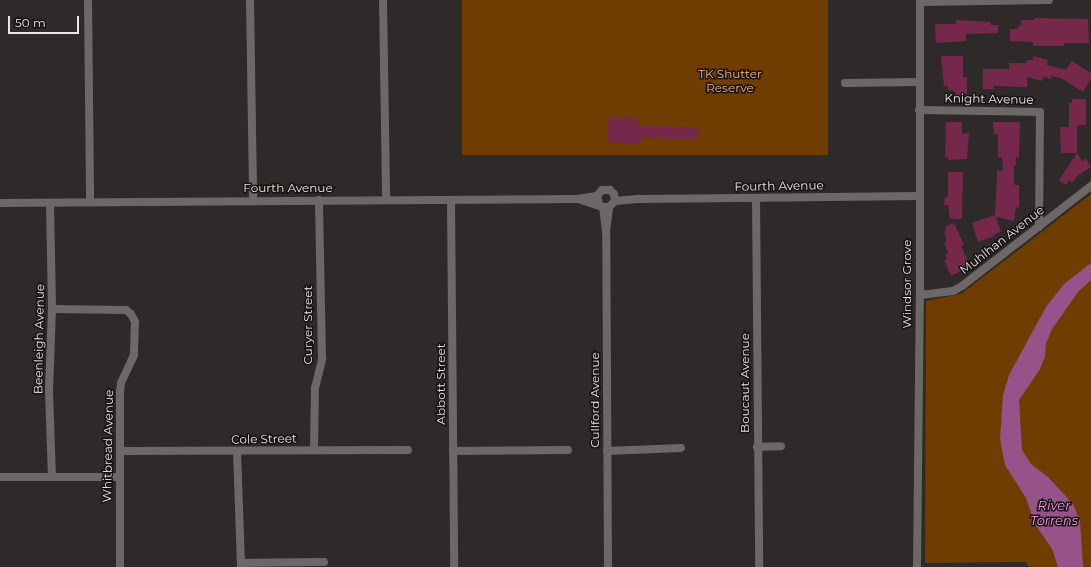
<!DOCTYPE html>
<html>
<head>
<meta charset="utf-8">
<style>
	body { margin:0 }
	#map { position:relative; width:1091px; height:567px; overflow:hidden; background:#2f2a2a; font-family:Montserrat,sans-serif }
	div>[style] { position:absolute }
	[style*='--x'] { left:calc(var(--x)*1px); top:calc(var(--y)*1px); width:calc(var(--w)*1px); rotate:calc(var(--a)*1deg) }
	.green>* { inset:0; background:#703d00; transform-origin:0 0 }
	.water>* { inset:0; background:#96538a }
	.building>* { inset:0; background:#75284a }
	.street>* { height:8px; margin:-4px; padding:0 4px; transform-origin:4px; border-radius:4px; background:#6d6868 }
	span { translate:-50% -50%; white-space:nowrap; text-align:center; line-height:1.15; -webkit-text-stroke:3px #151313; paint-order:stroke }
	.park-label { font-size:12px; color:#feb777 }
	.street-label { font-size:12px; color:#e9e6e6 }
	.water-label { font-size:13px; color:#f99ce7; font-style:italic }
	.scale { position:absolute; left:8px; top:16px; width:71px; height:18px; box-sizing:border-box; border:2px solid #e9e6e6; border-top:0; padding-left:5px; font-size:12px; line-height:14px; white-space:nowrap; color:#e9e6e6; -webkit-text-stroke:3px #151313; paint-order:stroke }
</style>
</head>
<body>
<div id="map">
	<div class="green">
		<i style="left:462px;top:0;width:366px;height:155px"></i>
		<i style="clip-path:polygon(1091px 194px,1091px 567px,1029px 567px,1026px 562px,925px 563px,926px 301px,961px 294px)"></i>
	</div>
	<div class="water">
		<i style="clip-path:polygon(1091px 263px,1091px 280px,1078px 292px,1052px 329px,1046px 343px,1045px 356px,1040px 369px,1019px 400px,1022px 450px,1031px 464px,1048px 477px,1073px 504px,1080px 521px,1083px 567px,1058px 567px,1052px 549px,1035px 524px,1026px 498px,1005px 465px,1000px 439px,1003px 395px,1009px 375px,1046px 307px,1064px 284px)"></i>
	</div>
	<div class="building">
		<i style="clip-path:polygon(1034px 18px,1088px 19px,1089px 43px,1064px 43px,1064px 46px,1033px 46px,1033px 42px,1010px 41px,1010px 29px,1018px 29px,1018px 26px,1021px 26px,1021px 20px,1034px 20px)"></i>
		<i style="clip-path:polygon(956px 20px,991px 22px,991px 25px,998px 25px,998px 33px,966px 34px,966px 41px,936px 43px,935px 24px,956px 24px)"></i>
		<i style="clip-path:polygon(941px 56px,963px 56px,963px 77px,967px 77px,967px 94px,961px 94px,962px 98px,953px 98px,953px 90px,948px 90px,948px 86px,944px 86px)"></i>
		<i style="clip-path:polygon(1033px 56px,1048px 60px,1047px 65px,1066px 70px,1072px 61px,1091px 73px,1091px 78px,1083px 92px,1061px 78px,1051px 76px,1051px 79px,1043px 77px,1042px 81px,1027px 77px,1027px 87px,993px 86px,994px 89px,983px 89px,983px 69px,1009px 69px,1009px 63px,1027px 63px,1027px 60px,1033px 60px)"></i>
		<i style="clip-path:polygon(1072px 99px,1086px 99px,1086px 125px,1077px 125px,1077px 153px,1061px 153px,1060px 127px,1069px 127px,1069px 103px,1072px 103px)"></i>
		<i style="clip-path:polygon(607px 117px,637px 118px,637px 125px,698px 128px,698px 140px,641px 138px,641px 144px,607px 142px)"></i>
		<i style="clip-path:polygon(946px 122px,962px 122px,962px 134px,969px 133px,967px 159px,948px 160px,948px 157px,945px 157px)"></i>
		<i style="clip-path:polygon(993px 122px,1020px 122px,1019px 157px,1016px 157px,1016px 165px,1014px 165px,1014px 182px,1015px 185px,1019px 185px,1019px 208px,1016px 207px,1014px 221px,996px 217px,1001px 232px,994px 234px,995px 236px,978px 242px,972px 223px,995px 215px,997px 171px,1003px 171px,1002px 157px,998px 157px,998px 134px,994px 134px)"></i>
		<i style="clip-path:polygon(1077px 153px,1082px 161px,1086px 159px,1091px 167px,1077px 176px,1072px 183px,1069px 180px,1066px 185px,1059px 180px)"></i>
		<i style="clip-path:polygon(948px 172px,963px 172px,962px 219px,950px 219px,948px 205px,944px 205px,945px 197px,948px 197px)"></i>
		<i style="clip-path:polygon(954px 223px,964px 245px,961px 246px,969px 263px,964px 266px,965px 269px,951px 276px,944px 260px,947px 259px,945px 255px,948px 253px,944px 243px,947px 241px,944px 232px,946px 231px,945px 227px)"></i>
	</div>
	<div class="street">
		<i style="--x:88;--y:0;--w:202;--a:89.4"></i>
		<i style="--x:250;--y:0;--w:200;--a:89.1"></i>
		<i style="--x:383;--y:0;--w:200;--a:89.1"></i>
		<i style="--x:920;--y:2;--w:129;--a:-0.9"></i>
		<i style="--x:845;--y:83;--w:74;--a:-0.8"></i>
		<i style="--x:919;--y:110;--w:121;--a:0.9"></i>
		<i style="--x:1040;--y:112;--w:115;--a:90.5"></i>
		<i style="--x:756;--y:198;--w:369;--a:89.5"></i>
		<i style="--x:451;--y:200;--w:367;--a:89.5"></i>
		<i style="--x:581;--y:200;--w:23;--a:18"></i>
		<i style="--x:603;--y:207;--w:6;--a:0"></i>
		<i style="--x:609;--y:207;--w:8;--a:-45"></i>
		<i style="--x:615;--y:201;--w:7;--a:-98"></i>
		<i style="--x:614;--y:194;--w:6;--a:-135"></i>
		<i style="--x:610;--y:190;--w:8;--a:180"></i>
		<i style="--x:602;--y:190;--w:8;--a:130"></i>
		<i style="--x:597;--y:196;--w:8;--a:76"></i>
		<i style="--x:615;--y:201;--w:25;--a:-5"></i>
		<i style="--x:640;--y:199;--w:279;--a:-0.6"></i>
		<i style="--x:0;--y:203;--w:577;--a:-0.4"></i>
		<i style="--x:577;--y:199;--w:20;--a:-9"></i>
		<i style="--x:50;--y:203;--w:106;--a:88.9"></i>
		<i style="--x:52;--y:309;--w:83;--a:92.1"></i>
		<i style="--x:49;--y:392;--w:84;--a:88"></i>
		<i style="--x:603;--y:207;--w:23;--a:83"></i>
		<i style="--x:920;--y:295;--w:33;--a:-7"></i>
		<i style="--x:953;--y:291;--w:10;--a:-29"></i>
		<i style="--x:962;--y:286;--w:163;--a:-37.8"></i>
		<i style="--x:52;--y:309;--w:74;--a:0.8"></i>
		<i style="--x:126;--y:310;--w:6;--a:39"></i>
		<i style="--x:131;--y:314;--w:9;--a:63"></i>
		<i style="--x:135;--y:322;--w:33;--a:92"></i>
		<i style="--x:134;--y:355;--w:31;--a:115"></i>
		<i style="--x:121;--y:383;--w:9;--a:96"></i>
		<i style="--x:120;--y:392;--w:175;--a:90"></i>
		<i style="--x:757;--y:447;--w:24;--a:-2"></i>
		<i style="--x:314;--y:450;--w:62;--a:-89.1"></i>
		<i style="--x:315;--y:388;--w:30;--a:-76"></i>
		<i style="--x:322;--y:359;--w:159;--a:-91.1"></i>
		<i style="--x:121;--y:451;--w:287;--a:-0.2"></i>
		<i style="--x:237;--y:451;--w:116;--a:88"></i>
		<i style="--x:453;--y:451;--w:115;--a:-0.5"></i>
		<i style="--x:607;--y:451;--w:74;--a:-2.3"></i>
		<i style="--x:0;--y:477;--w:119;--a:0"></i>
		<i style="--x:241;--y:563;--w:83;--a:-0.7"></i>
		<i style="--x:608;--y:567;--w:335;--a:-90.3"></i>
		<i style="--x:606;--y:232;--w:25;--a:-83"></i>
		<i style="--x:917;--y:567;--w:272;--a:-89.4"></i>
		<i style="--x:920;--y:295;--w:295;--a:-90"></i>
	</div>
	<div class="park-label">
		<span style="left:730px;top:81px">TK Shutter<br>Reserve</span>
	</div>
	<div class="street-label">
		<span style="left:989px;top:99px;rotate:1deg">Knight Avenue</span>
		<span style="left:779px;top:186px;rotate:-1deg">Fourth Avenue</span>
		<span style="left:288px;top:188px">Fourth Avenue</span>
		<span style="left:1002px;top:240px;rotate:-38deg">Muhlhan Avenue</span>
		<span style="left:907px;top:284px;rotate:-90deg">Windsor Grove</span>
		<span style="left:308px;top:325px;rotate:-90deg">Curyer Street</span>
		<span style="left:39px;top:339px;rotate:-89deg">Beenleigh Avenue</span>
		<span style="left:745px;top:383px;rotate:-90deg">Boucaut Avenue</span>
		<span style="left:441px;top:384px;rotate:-90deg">Abbott Street</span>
		<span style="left:595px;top:400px;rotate:-90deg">Cullford Avenue</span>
		<span style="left:264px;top:439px;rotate:-1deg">Cole Street</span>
		<span style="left:108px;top:446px;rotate:-89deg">Whitbread Avenue</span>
	</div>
	<div class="water-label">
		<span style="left:1054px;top:513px">River<br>Torrens</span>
	</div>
	<div class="scale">50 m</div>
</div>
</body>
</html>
